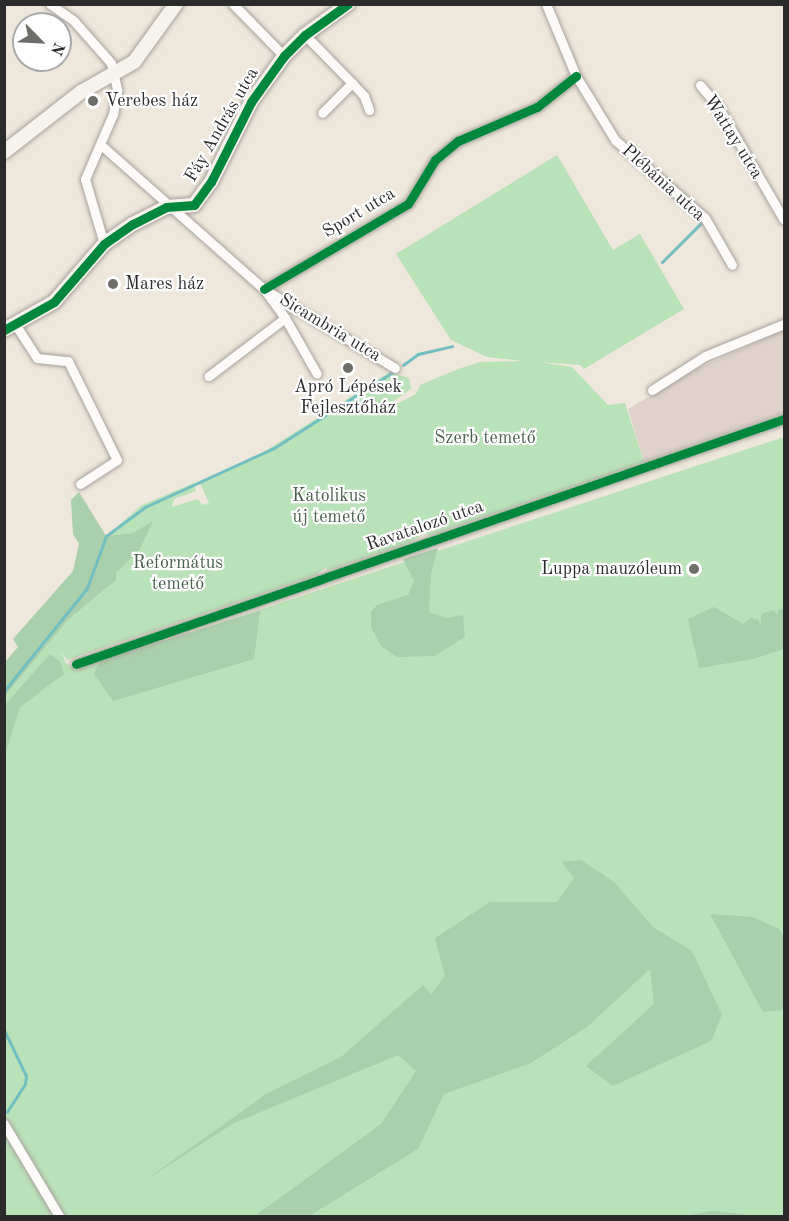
<!DOCTYPE html>
<html>
<head>
<meta charset="utf-8">
<style>
	body { margin:0 }
	#map { position:relative; width:789px; height:1221px; overflow:hidden; background:#eee7db; font-family:"Old Standard TT",serif }
	div>[style] { position:absolute }
	[style*='--x'] { left:calc(var(--x)*1px); top:calc(var(--y)*1px); width:calc(var(--w)*1px); rotate:calc(var(--a)*1deg) }
	.industrial>* { inset:0; background:#ded2ca }
	.green>* { inset:0; background:#bae2b8 }
	.forest>* { inset:0; background:#aacfab }
	.stream>* { height:3px; margin:-1.5px; padding:0 1.5px; transform-origin:1.5px; border-radius:1.5px; background:#72bfc2 }
	.roads { filter:drop-shadow(0 0 2px #a8a39d) drop-shadow(0 0 2px #a8a39d) }
	.street>* { height:9px; margin:-4.5px; padding:0 4.5px; transform-origin:4.5px; border-radius:4.5px; background:#fcfbfa }
	.secondary>* { height:14px; margin:-7px; padding:0 7px; transform-origin:7px; border-radius:7px; background:#f6f2ec }
	.cycleway>* { height:9px; margin:-4.5px; padding:0 4.5px; transform-origin:4.5px; border-radius:4.5px; background:#00873e }
	.dots>* { width:16px; height:16px; translate:-50% -50%; box-sizing:border-box; border:3px solid #fff; border-radius:50% }
	span { translate:-50% -50%; white-space:nowrap; text-align:center; line-height:1.15; -webkit-text-stroke:4.5px #fff; paint-order:stroke }
	.poi-label { font-size:18px; color:#2b2b2b }
	.left { translate:0 -50%; text-align:left }
	.right { translate:-100% -50%; text-align:right }
	.street-label { font-size:18px; color:#2b2b2b }
	.park-label { font-size:18px; color:#49604d }
	.frame { position:absolute; inset:0; border:6px solid #2b2b2b; pointer-events:none }
	.north { position:absolute; left:12px; top:12px; width:60px; height:60px; box-sizing:border-box; background:#fff; border:2px solid #aaa; border-radius:50%; rotate:114deg; font-size:16px; font-weight:700; line-height:24px; text-align:center; color:#2b2b2b }
	.north::after { content:''; display:block; margin:auto; width:21px; height:27px; background:#6f6d69; clip-path:polygon(50% 0,100% 100%,50% 72%,0 100%) }
</style>
</head>
<body>
<div id="map">
	<div class="industrial">
		<i style="clip-path:polygon(784px 330px,784px 413px,644px 462px,628px 409px,697px 369px)"></i>
	</div>
	<div class="green">
		<i style="clip-path:polygon(557px 155px,613px 250px,640px 234px,684px 309px,584px 369px,580px 365px,539px 362px,572px 367px,608px 405px,625px 403px,644px 462px,429px 536px,425px 533px,407px 544px,329px 570px,325px 568px,316px 575px,67px 660px,61px 652px,66px 663px,76px 670px,784px 437px,784px 1216px,5px 1216px,5px 696px,68px 620px,116px 580px,116px 573px,139px 551px,133px 533px,106px 536px,142px 505px,194px 483px,196px 491px,174px 499px,172px 507px,198px 499px,202px 505px,209px 503px,199px 481px,251px 460px,390px 372px,409px 378px,411px 389px,371px 417px,416px 394px,420px 385px,458px 369px,480px 362px,523px 361px,487px 357px,451px 340px,396px 254px)"></i>
	</div>
	<div class="forest">
		<i style="clip-path:polygon(79px 492px,106px 536px,133px 533px,153px 521px,139px 551px,116px 573px,116px 580px,68px 620px,5px 696px,5px 662px,18px 647px,13px 639px,73px 571px,79px 544px,73px 534px,71px 500px)"></i>
		<i style="clip-path:polygon(438px 548px,431px 573px,429px 612px,446px 618px,463px 615px,465px 637px,434px 656px,397px 657px,381px 646px,371px 627px,371px 612px,377px 605px,408px 595px,414px 581px,403px 559px)"></i>
		<i style="clip-path:polygon(714px 607px,743px 624px,751px 618px,758px 620px,761px 626px,761px 614px,774px 610px,777px 615px,778px 610px,784px 608px,784px 649px,753px 659px,699px 668px,688px 619px)"></i>
		<i style="clip-path:polygon(260px 611px,254px 659px,113px 701px,94px 674px,101px 660px)"></i>
		<i style="clip-path:polygon(50px 654px,61px 663px,64px 674px,20px 707px,5px 755px,5px 705px)"></i>
		<i style="clip-path:polygon(581px 860px,614px 882px,653px 927px,692px 951px,722px 1015px,711px 1041px,613px 1086px,586px 1066px,654px 1004px,650px 969px,587px 1027px,531px 1063px,444px 1094px,418px 1149px,309px 1216px,255px 1216px,381px 1124px,416px 1071px,398px 1055px,234px 1123px,144px 1181px,266px 1094px,341px 1057px,423px 985px,431px 994px,445px 976px,435px 938px,490px 902px,557px 902px,574px 878px,562px 862px)"></i>
		<i style="clip-path:polygon(710px 914px,753px 917px,779px 929px,784px 937px,784px 1010px,763px 1012px)"></i>
		<i style="clip-path:polygon(713px 1211px,744px 1214px,750px 1216px,683px 1216px)"></i>
	</div>
	<div class="stream">
		<i style="--x:662;--y:262;--w:55;--a:-45"></i>
		<i style="--x:403;--y:365;--w:19;--a:-36"></i>
		<i style="--x:418;--y:354;--w:35;--a:-13"></i>
		<i style="--x:4;--y:691;--w:132;--a:-51.1"></i>
		<i style="--x:87;--y:588;--w:55;--a:-69.9"></i>
		<i style="--x:106;--y:536;--w:49;--a:-36.6"></i>
		<i style="--x:145;--y:507;--w:142;--a:-24.6"></i>
		<i style="--x:274;--y:448;--w:141;--a:-32.6"></i>
		<i style="--x:4;--y:1030;--w:51;--a:64.4"></i>
		<i style="--x:26;--y:1076;--w:8;--a:97"></i>
		<i style="--x:25;--y:1084;--w:33;--a:123"></i>
	</div>
	<div class="roads">
		<div class="street">
			<i style="--x:50;--y:4;--w:29;--a:35"></i>
			<i style="--x:74;--y:21;--w:56;--a:48.6"></i>
			<i style="--x:111;--y:63;--w:28;--a:77"></i>
			<i style="--x:117;--y:90;--w:24;--a:99"></i>
			<i style="--x:113;--y:114;--w:71;--a:113.3"></i>
			<i style="--x:85;--y:179;--w:68;--a:73.7"></i>
			<i style="--x:233;--y:4;--w:73;--a:45.6"></i>
			<i style="--x:546;--y:4;--w:78;--a:67.4"></i>
			<i style="--x:576;--y:76;--w:75;--a:58.6"></i>
			<i style="--x:615;--y:140;--w:119;--a:40.9"></i>
			<i style="--x:705;--y:218;--w:54;--a:60.1"></i>
			<i style="--x:305;--y:35;--w:67;--a:45.6"></i>
			<i style="--x:352;--y:83;--w:42;--a:135"></i>
			<i style="--x:352;--y:83;--w:18;--a:47"></i>
			<i style="--x:364;--y:96;--w:15;--a:70"></i>
			<i style="--x:700;--y:85;--w:30;--a:50"></i>
			<i style="--x:719;--y:108;--w:129;--a:59.9"></i>
			<i style="--x:101;--y:145;--w:217;--a:41.5"></i>
			<i style="--x:264;--y:289;--w:36;--a:54"></i>
			<i style="--x:285;--y:318;--w:96;--a:142.7"></i>
			<i style="--x:264;--y:289;--w:167;--a:-30.6"></i>
			<i style="--x:408;--y:204;--w:52;--a:-58.5"></i>
			<i style="--x:435;--y:160;--w:30;--a:-40"></i>
			<i style="--x:458;--y:141;--w:86;--a:-23.3"></i>
			<i style="--x:537;--y:107;--w:50;--a:-38.5"></i>
			<i style="--x:269;--y:292;--w:147;--a:31.1"></i>
			<i style="--x:285;--y:318;--w:64;--a:60.3"></i>
			<i style="--x:15;--y:324;--w:40;--a:57.1"></i>
			<i style="--x:37;--y:358;--w:31;--a:6"></i>
			<i style="--x:68;--y:361;--w:110;--a:63.7"></i>
			<i style="--x:117;--y:460;--w:44;--a:147"></i>
			<i style="--x:652;--y:390;--w:63;--a:-32.7"></i>
			<i style="--x:705;--y:356;--w:85;--a:-22.1"></i>
			<i style="--x:76;--y:664;--w:749;--a:-19.09"></i>
			<i style="--x:4;--y:1124;--w:107;--a:59.1"></i>
		</div>
		<div class="secondary">
			<i style="--x:4;--y:152;--w:98;--a:-37.9"></i>
			<i style="--x:81;--y:92;--w:61;--a:-29.5"></i>
			<i style="--x:134;--y:62;--w:72;--a:-54.1"></i>
			<i style="--x:4;--y:330;--w:57;--a:-29.2"></i>
			<i style="--x:54;--y:302;--w:77;--a:-49.2"></i>
			<i style="--x:104;--y:244;--w:35;--a:-35"></i>
			<i style="--x:133;--y:224;--w:37;--a:-27"></i>
			<i style="--x:166;--y:207;--w:28;--a:-4"></i>
			<i style="--x:194;--y:205;--w:29;--a:-54"></i>
			<i style="--x:211;--y:182;--w:89;--a:-63.4"></i>
			<i style="--x:251;--y:102;--w:57;--a:-54.3"></i>
			<i style="--x:284;--y:56;--w:30;--a:-45"></i>
			<i style="--x:305;--y:35;--w:53;--a:-35.8"></i>
		</div>
	</div>
	<div class="cycleway">
		<i style="--x:264;--y:289;--w:167;--a:-30.6"></i>
		<i style="--x:408;--y:204;--w:52;--a:-58.5"></i>
		<i style="--x:435;--y:160;--w:30;--a:-40"></i>
		<i style="--x:458;--y:141;--w:86;--a:-23.3"></i>
		<i style="--x:537;--y:107;--w:50;--a:-38.5"></i>
		<i style="--x:4;--y:330;--w:57;--a:-29.2"></i>
		<i style="--x:54;--y:302;--w:77;--a:-49.2"></i>
		<i style="--x:104;--y:244;--w:35;--a:-35"></i>
		<i style="--x:133;--y:224;--w:37;--a:-27"></i>
		<i style="--x:166;--y:207;--w:28;--a:-4"></i>
		<i style="--x:194;--y:205;--w:29;--a:-54"></i>
		<i style="--x:211;--y:182;--w:89;--a:-63.4"></i>
		<i style="--x:251;--y:102;--w:57;--a:-54.3"></i>
		<i style="--x:284;--y:56;--w:30;--a:-45"></i>
		<i style="--x:305;--y:35;--w:53;--a:-35.8"></i>
		<i style="--x:76;--y:664;--w:749;--a:-19.09"></i>
	</div>
	<div class="dots">
		<i style="left:93px;top:101px;background:#6f6d69"></i>
		<i style="left:113px;top:284px;background:#6f6d69"></i>
		<i style="left:348px;top:368px;background:#6f6d69"></i>
		<i style="left:694px;top:569px;background:#6f6d69"></i>
	</div>
	<div class="poi-label">
		<span class="left" style="left:105px;top:101px">Verebes ház</span>
		<span class="left" style="left:125px;top:284px">Mares ház</span>
		<span style="left:348px;top:398px">Apró Lépések<br>Fejlesztőház</span>
		<span class="right" style="left:682px;top:569px">Luppa mauzóleum</span>
	</div>
	<div class="street-label">
		<span style="left:222px;top:125px;rotate:-60deg">Fáy András utca</span>
		<span style="left:733px;top:137px;rotate:58deg">Wattay utca</span>
		<span style="left:663px;top:183px;rotate:42deg">Plébánia utca</span>
		<span style="left:359px;top:213px;rotate:-31deg">Sport utca</span>
		<span style="left:330px;top:328px;rotate:31deg">Sicambria utca</span>
		<span style="left:425px;top:526px;rotate:-19deg">Ravatalozó utca</span>
	</div>
	<div class="park-label">
		<span style="left:485px;top:438px">Szerb temető</span>
		<span style="left:329px;top:507px">Katolikus<br>új temető</span>
		<span style="left:178px;top:574px">Református<br>temető</span>
	</div>
	<div class="frame"></div>
	<div class="north">N</div>
</div>
</body>
</html>
